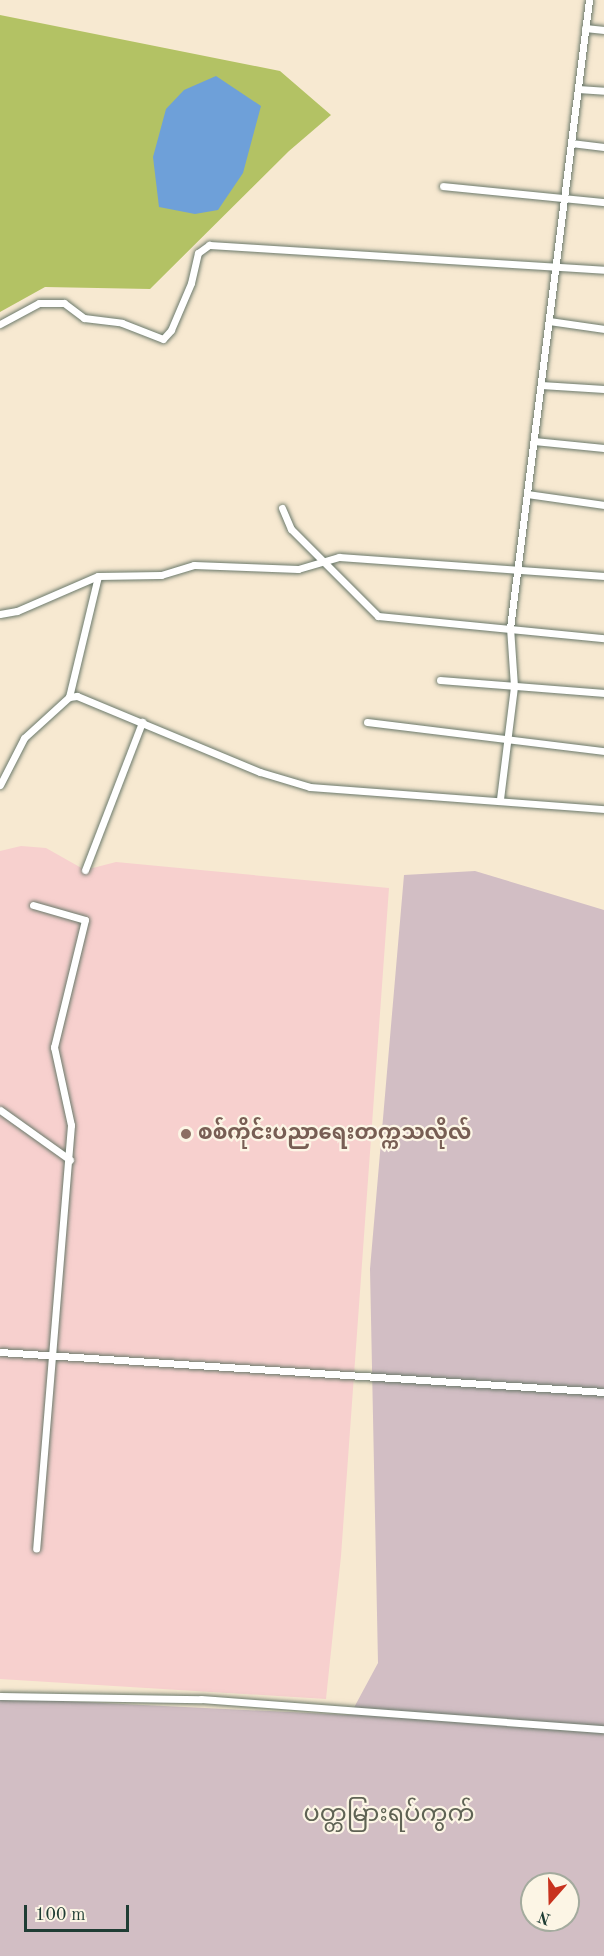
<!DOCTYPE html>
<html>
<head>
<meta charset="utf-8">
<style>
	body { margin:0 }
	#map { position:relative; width:604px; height:1956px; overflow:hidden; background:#f7e9d1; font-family:"Old Standard TT","Noto Sans Myanmar",serif }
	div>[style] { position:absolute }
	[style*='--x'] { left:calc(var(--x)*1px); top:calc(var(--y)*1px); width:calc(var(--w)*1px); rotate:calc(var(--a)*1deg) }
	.built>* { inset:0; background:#f7d0ce }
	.industrial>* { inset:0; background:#d2bec4 }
	.green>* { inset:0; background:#b3c264 }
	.water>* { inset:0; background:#6ea0d9 }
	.roads { filter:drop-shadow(0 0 2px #6b796b) drop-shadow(0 0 2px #6b796b) }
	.minor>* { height:7px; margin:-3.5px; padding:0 3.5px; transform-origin:3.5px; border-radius:3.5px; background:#fff }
	.dots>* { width:16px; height:16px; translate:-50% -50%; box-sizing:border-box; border:3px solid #fcf5e5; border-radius:50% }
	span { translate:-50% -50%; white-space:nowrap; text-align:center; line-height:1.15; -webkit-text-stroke:4.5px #fcf5e5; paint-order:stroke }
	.education-label { font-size:21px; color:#785e54; font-weight:700 }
	.left { translate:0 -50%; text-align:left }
	.quarter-label { font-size:24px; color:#5f6354 }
	.north { position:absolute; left:520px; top:1872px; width:60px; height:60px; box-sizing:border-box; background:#fcf5e5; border:2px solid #a4ab9e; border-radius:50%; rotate:200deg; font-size:16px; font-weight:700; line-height:24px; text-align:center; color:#1f3d34 }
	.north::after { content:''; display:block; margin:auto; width:21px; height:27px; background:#c8321e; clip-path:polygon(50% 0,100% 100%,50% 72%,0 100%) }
	.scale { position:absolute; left:24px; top:1905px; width:105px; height:27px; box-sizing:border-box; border:3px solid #1f3d34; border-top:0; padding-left:8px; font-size:18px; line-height:21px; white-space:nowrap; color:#1f3d34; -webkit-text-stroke:4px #fcf5e5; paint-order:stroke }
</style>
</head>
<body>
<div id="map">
	<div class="built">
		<i style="clip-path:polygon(21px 846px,46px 848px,85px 870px,116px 862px,389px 888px,341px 1556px,326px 1699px,0 1679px,0 851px)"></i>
	</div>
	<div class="industrial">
		<i style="clip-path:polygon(evenodd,475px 871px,604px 910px,604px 1956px,0 1956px,0 1698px,350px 1715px,378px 1663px,370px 1269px,404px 875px,475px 871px,532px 1884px,568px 1884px,568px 1920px,532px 1920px,532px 1884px)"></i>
	</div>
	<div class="green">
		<i style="clip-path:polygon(0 15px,280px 71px,331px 115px,289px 151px,150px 289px,45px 287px,0 312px)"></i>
	</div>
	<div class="water">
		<i style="clip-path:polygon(216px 76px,261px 106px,243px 173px,218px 210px,195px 214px,159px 207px,153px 157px,166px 109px,184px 90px)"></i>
	</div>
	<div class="roads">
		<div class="minor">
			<i style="--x:585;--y:28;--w:19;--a:6"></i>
			<i style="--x:578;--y:89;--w:26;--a:4"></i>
			<i style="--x:571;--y:143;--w:33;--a:7"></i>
			<i style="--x:443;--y:186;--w:162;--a:5.7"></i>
			<i style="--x:549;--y:321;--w:56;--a:8.3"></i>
			<i style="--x:0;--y:324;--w:44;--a:-28.3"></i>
			<i style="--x:39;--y:303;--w:25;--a:0"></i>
			<i style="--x:64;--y:303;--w:25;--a:37"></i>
			<i style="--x:84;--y:318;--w:38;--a:7"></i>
			<i style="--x:122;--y:323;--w:44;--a:21.3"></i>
			<i style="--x:163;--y:339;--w:12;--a:-48"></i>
			<i style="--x:171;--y:330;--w:51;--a:-66.9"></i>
			<i style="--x:191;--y:283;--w:31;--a:-77"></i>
			<i style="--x:198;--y:253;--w:14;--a:-36"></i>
			<i style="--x:209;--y:245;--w:396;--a:3.6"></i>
			<i style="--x:541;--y:385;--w:63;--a:3.6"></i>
			<i style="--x:534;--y:441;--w:70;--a:5.7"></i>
			<i style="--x:527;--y:494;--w:78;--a:8.1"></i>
			<i style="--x:282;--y:508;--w:23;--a:67"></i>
			<i style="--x:291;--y:529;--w:123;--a:45"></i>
			<i style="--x:378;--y:616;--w:227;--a:5.6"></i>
			<i style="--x:0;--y:614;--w:17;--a:-10"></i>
			<i style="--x:17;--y:611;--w:88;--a:-23.4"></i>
			<i style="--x:98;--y:576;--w:63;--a:-0.9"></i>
			<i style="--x:161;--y:575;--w:34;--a:-17"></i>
			<i style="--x:194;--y:565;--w:104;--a:2.2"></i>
			<i style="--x:298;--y:569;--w:43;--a:-16.3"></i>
			<i style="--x:339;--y:557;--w:266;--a:4.1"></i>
			<i style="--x:440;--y:680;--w:165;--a:4.5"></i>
			<i style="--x:69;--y:697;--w:124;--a:-76.5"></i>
			<i style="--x:367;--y:722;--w:239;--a:7"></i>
			<i style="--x:0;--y:785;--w:53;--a:-62.9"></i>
			<i style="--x:24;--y:738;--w:61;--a:-42.3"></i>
			<i style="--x:69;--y:697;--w:8;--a:-7"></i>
			<i style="--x:77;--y:696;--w:198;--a:22.6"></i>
			<i style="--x:260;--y:772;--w:52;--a:16.7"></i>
			<i style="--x:310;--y:787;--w:295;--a:4.3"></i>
			<i style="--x:500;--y:799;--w:114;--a:-82.9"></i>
			<i style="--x:514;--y:686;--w:58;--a:-93.9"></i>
			<i style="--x:510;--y:628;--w:633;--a:-82.83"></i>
			<i style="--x:85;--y:870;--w:159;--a:-68.9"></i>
			<i style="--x:33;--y:905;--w:54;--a:16.1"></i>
			<i style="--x:85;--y:920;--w:131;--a:103.7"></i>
			<i style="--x:54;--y:1047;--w:80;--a:77.7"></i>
			<i style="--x:71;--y:1125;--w:425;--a:94.7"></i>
			<i style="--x:0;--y:1110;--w:86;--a:35.5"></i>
			<i style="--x:0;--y:1352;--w:605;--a:3.79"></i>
			<i style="--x:0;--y:1696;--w:201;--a:0.9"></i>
			<i style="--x:201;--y:1699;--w:404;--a:4.3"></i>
		</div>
	</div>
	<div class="dots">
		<i style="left:186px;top:1134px;background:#8d6e63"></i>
	</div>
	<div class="education-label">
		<span class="left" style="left:198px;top:1134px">စစ်ကိုင်းပညာရေးတက္ကသလိုလ်</span>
	</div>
	<div class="quarter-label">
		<span style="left:389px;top:1816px">ပတ္တမြားရပ်ကွက်</span>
	</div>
	<div class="north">N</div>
	<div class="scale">100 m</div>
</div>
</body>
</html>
